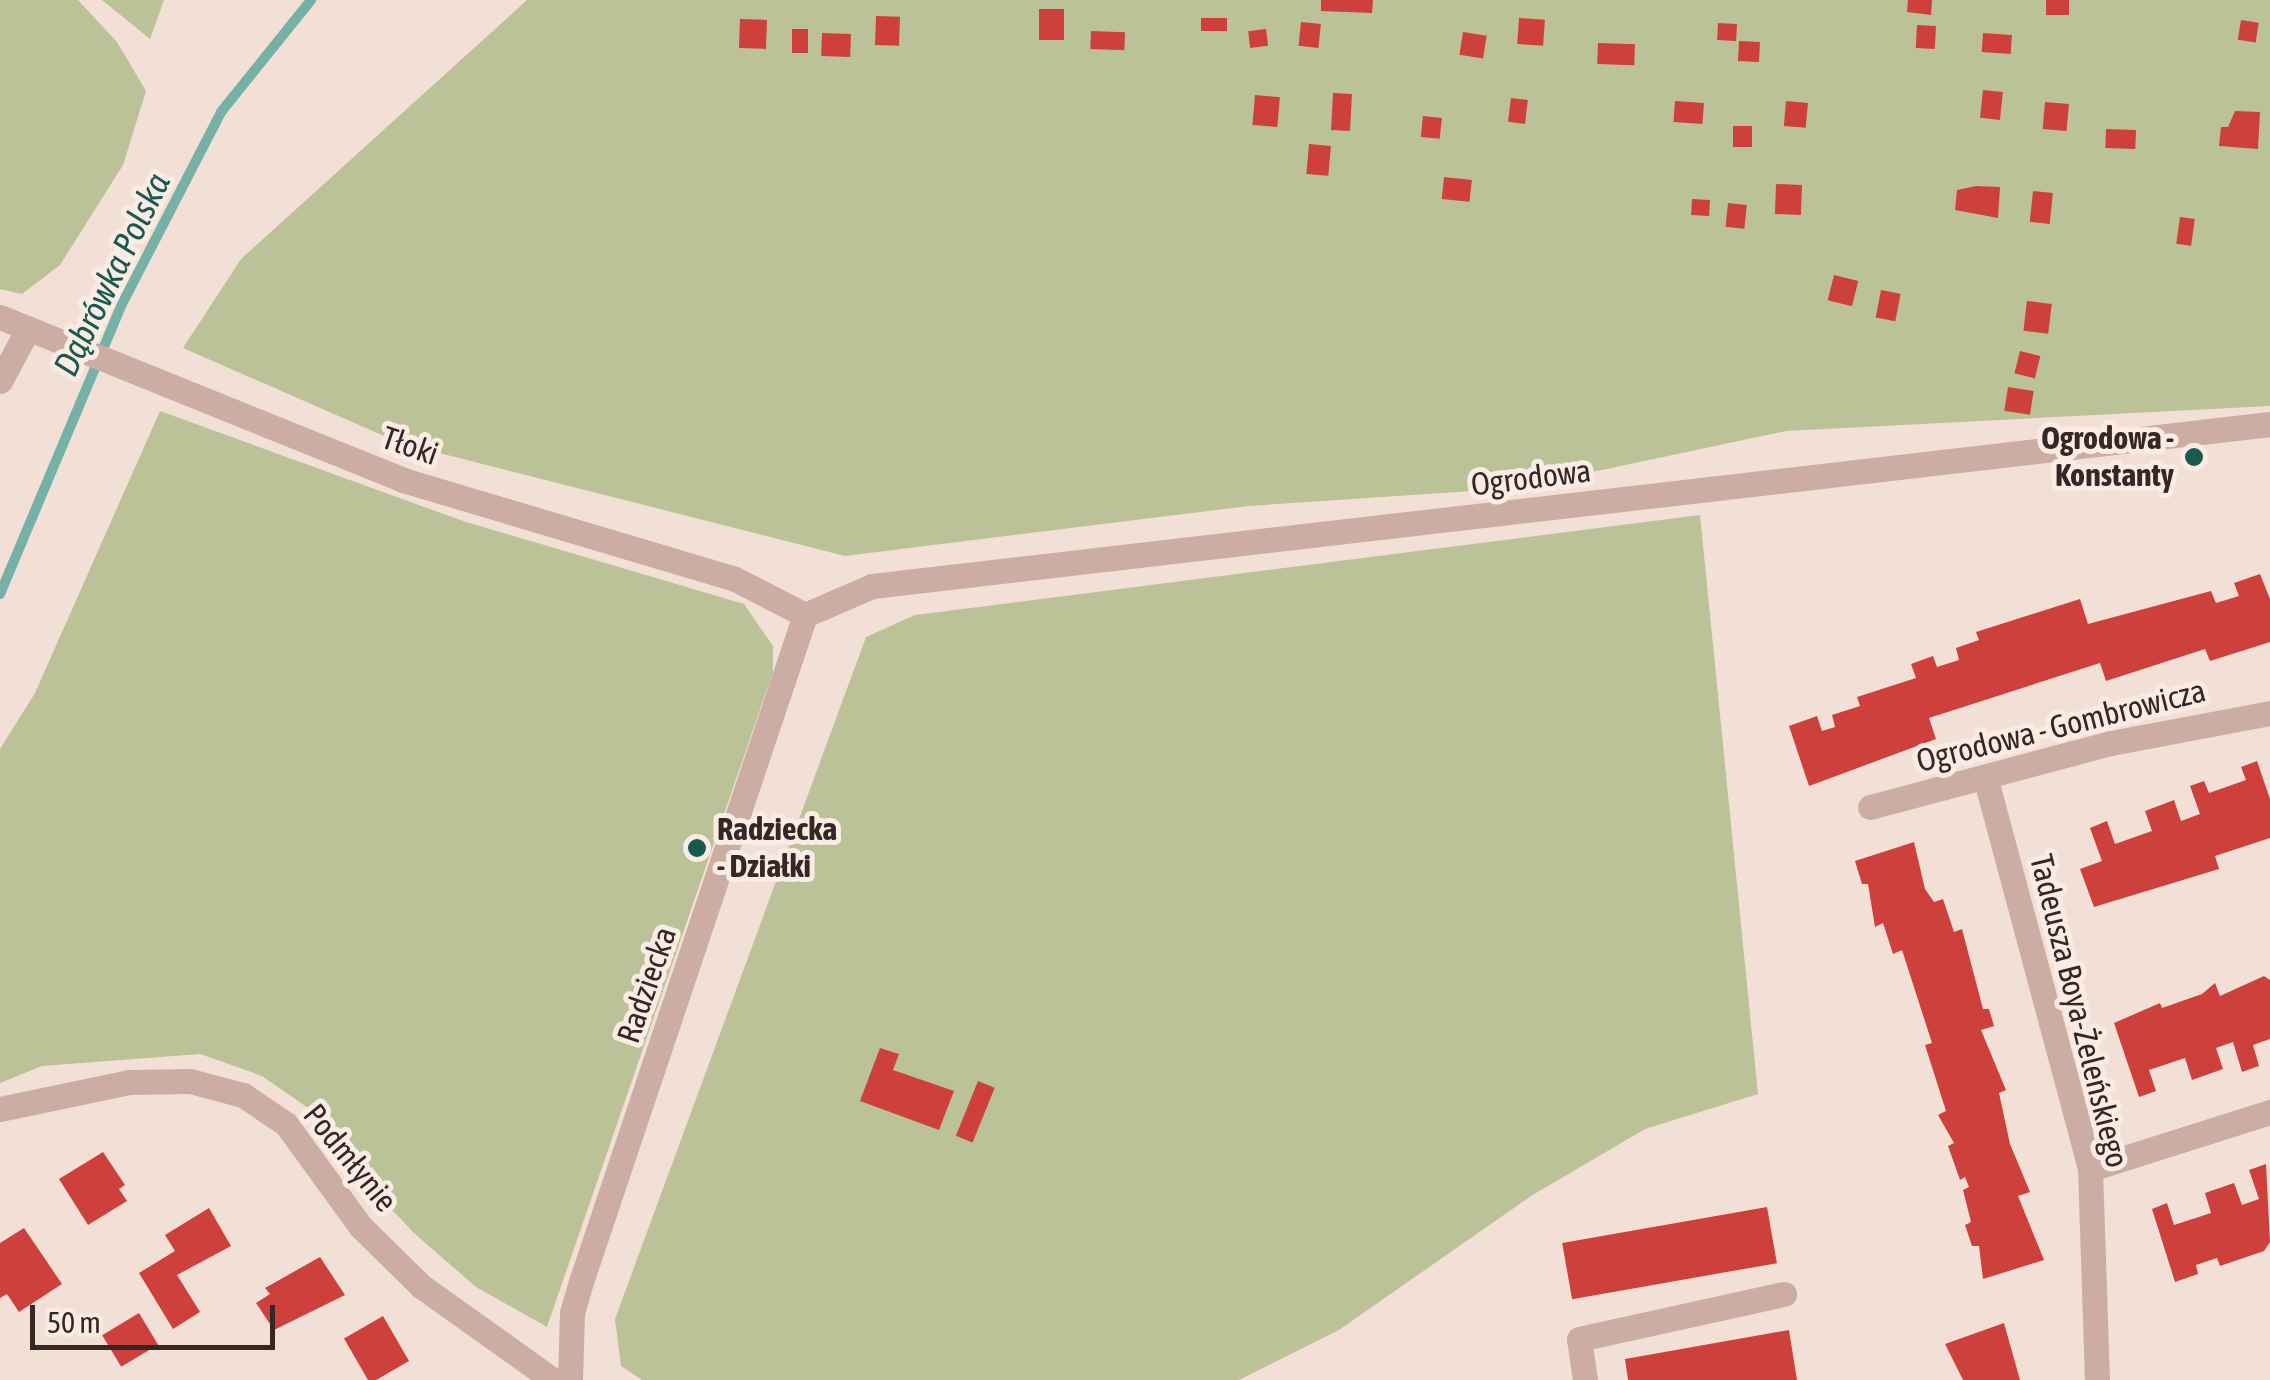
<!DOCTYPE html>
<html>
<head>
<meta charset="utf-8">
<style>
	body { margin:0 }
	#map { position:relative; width:2270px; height:1380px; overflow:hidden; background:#f2e0d7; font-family:"Asap Condensed",sans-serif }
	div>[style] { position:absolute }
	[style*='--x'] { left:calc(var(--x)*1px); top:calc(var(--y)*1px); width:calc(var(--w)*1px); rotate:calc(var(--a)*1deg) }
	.green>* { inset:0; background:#bcc297 }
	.stream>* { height:10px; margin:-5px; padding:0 5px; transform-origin:5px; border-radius:5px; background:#75b1a7 }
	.building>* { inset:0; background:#cd403b; transform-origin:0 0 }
	.street>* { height:25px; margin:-12.5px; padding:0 12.5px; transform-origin:12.5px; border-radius:12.5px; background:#cbada3 }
	.dots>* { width:28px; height:28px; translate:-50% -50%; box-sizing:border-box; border:5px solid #faebe4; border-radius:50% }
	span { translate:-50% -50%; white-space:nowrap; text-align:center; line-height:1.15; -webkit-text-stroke:10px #faebe4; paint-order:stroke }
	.poi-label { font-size:32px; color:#352725; font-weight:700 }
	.right { translate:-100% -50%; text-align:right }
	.left { translate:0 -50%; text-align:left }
	.street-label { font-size:32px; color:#352725 }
	.water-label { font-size:35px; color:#195950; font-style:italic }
	.scale { position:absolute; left:30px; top:1305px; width:245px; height:45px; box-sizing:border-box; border:5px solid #352725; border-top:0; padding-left:12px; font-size:30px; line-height:35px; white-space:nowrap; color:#352725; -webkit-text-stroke:8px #faebe4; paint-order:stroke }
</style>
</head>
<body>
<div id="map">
	<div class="green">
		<i style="clip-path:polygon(0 0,78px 0,117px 42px,146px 91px,123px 165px,60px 265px,22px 294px,0 289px)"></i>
		<i style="clip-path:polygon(102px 0,164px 0,150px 39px)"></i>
		<i style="clip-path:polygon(527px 0,2270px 0,2270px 406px,1786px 431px,1517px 488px,1249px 506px,845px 556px,400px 443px,183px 348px,241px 259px)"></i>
		<i style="clip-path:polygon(160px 411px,463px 521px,744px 604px,773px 646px,773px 672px,547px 1327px,476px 1287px,415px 1234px,360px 1176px,324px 1119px,262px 1076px,200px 1054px,42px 1066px,0 1083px,0 749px,35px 693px)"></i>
		<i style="clip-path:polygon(1700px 515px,1758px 1094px,1645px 1129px,1531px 1196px,1339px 1330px,1239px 1380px,642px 1380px,621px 1366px,615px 1319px,866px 637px,915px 615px)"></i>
	</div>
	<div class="stream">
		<i style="--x:0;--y:594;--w:310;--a:-67.2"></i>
		<i style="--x:120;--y:308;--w:220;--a:-62.7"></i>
		<i style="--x:221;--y:112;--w:144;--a:-51.2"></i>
	</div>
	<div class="building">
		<i style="clip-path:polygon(1321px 0,1373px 0,1372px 13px,1321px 11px)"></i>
		<i style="clip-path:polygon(1908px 0,1932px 0,1931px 15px,1907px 12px)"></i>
		<i style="left:2046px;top:0;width:23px;height:15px"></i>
		<i style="left:1039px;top:9px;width:25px;height:31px"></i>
		<i style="left:876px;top:16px;width:24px;height:29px;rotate:2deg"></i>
		<i style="left:1201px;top:18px;width:26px;height:13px"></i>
		<i style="left:1519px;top:18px;width:26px;height:26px;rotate:4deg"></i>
		<i style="left:740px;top:19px;width:27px;height:29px;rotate:2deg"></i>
		<i style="left:2241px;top:20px;width:18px;height:20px;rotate:9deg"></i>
		<i style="left:1301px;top:22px;width:20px;height:24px;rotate:6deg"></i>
		<i style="left:1718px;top:23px;width:19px;height:17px;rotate:3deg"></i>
		<i style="left:1917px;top:25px;width:19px;height:23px;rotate:3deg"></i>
		<i style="left:792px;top:29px;width:16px;height:24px"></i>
		<i style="left:1266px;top:29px;width:17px;height:18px;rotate:83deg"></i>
		<i style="left:1091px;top:31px;width:34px;height:18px;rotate:2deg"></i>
		<i style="left:1463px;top:32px;width:24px;height:23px;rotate:9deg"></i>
		<i style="left:822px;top:33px;width:29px;height:23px;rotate:2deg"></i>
		<i style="left:1983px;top:33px;width:29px;height:19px;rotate:4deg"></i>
		<i style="left:1739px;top:41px;width:21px;height:20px;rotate:3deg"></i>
		<i style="left:1598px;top:43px;width:37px;height:21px;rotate:2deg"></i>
		<i style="left:1983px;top:90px;width:20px;height:28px;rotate:6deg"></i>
		<i style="left:1333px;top:93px;width:19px;height:37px;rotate:3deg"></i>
		<i style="left:1255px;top:95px;width:25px;height:30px;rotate:5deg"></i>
		<i style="left:1511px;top:98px;width:17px;height:24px;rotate:7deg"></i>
		<i style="left:1675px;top:101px;width:29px;height:21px;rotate:4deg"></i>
		<i style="left:1786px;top:101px;width:22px;height:25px;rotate:5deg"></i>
		<i style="left:2045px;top:102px;width:24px;height:27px;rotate:5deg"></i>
		<i style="clip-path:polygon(2235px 111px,2260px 112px,2258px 149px,2219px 146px,2221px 127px,2228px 127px)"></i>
		<i style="left:1423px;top:116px;width:19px;height:21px;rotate:6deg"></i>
		<i style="left:1733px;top:126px;width:19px;height:21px"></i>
		<i style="left:2106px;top:129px;width:30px;height:19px;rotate:2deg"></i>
		<i style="left:1309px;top:144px;width:22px;height:30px;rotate:5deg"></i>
		<i style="left:1444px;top:177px;width:28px;height:22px;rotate:6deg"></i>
		<i style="left:1776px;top:184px;width:26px;height:30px;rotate:2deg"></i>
		<i style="clip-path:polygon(1976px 186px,2000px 187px,1998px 218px,1955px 210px,1957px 190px)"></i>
		<i style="left:2033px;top:191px;width:20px;height:31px;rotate:6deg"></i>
		<i style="left:1692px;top:199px;width:18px;height:16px;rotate:3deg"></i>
		<i style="left:1728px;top:203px;width:19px;height:24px;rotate:6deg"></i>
		<i style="left:2180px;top:217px;width:15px;height:27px;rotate:8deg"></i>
		<i style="left:1834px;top:275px;width:25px;height:26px;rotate:14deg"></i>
		<i style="left:1881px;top:290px;width:20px;height:28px;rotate:11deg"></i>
		<i style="left:2027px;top:301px;width:25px;height:30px;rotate:7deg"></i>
		<i style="left:2020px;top:351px;width:21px;height:23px;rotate:14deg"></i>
		<i style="left:2008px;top:387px;width:26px;height:24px;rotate:9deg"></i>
		<i style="clip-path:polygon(2260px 574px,2270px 599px,2270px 642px,2210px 661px,2205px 649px,2106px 681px,2100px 663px,1929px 718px,1936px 739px,1809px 786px,1789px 726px,1817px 716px,1822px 731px,1835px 727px,1832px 715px,1860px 706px,1857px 697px,1916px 678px,1911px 664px,1933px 656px,1937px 667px,1959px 660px,1956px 648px,1979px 640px,1976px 632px,2080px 599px,2088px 624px,2211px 591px,2216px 603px,2239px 596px,2234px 583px)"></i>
		<i style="clip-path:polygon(2257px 761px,2270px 799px,2270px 838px,2215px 856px,2219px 869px,2094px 907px,2080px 869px,2102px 861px,2090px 828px,2107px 821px,2115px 844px,2152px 831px,2145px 811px,2174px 800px,2181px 821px,2200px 814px,2190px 786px,2204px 781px,2209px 793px,2246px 780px,2241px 767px)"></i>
		<i style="clip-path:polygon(1914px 842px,1925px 889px,1934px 902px,1943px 899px,1954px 932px,1962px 929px,1983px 1009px,1989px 1009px,1994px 1026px,1981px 1030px,2006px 1090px,1999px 1093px,2010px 1144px,2030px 1192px,2018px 1196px,2044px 1260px,1983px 1279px,1979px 1246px,1972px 1246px,1965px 1225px,1971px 1222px,1963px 1190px,1969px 1187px,1965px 1177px,1960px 1180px,1948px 1146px,1954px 1143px,1938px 1115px,1946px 1111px,1925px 1045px,1932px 1043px,1902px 950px,1893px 954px,1883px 923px,1875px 927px,1868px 884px,1862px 884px,1855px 861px)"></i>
		<i style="clip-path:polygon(2264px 976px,2270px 980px,2270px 1039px,2253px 1045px,2259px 1066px,2242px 1072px,2233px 1042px,2216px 1048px,2223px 1069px,2192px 1080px,2185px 1058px,2149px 1070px,2156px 1091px,2139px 1097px,2114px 1023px,2160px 1003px,2162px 1008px,2202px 994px,2215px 983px,2220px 996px)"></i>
		<i style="clip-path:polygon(880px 1048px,899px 1054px,893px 1070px,954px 1091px,939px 1130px,860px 1101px)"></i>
		<i style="left:978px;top:1081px;width:18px;height:59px;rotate:22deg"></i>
		<i style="clip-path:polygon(103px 1152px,125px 1185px,119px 1189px,127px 1201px,88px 1225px,59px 1179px)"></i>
		<i style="clip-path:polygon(2266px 1164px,2270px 1242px,2264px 1251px,2220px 1266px,2217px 1258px,2196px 1265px,2198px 1274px,2175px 1282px,2152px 1209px,2167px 1203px,2174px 1225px,2211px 1213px,2205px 1193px,2234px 1183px,2242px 1205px,2259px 1199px,2249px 1170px)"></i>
		<i style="left:1767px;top:1207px;width:57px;height:208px;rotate:80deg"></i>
		<i style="clip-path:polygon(209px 1208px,231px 1246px,177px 1275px,200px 1312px,173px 1329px,139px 1273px,175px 1251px,165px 1235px)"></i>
		<i style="clip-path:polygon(24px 1228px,62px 1284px,19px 1312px,7px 1294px,0 1298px,0 1243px)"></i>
		<i style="clip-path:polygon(320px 1257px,345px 1295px,274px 1330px,256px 1303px,270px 1294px,265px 1288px)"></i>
		<i style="left:139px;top:1313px;width:37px;height:43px;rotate:59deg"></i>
		<i style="left:383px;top:1316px;width:52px;height:45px;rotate:60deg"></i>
		<i style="clip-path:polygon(2004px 1323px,2020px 1380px,1963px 1380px,1945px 1344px)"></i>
		<i style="clip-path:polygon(1789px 1330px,1797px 1380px,1628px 1380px,1625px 1359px)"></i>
	</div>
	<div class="street">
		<i style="--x:0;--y:317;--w:435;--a:22"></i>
		<i style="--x:403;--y:480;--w:346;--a:16.6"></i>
		<i style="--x:735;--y:579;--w:79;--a:27.2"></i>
		<i style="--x:0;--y:381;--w:59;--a:-61.7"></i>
		<i style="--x:805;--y:615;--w:73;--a:-23.4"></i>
		<i style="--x:872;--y:586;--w:1407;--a:-6.61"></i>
		<i style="--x:1986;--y:780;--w:403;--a:75"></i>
		<i style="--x:2090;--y:1169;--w:211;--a:88.1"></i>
		<i style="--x:1870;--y:807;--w:249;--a:-14.9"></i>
		<i style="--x:2111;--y:743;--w:162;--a:-10.7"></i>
		<i style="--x:0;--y:1109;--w:132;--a:-11.8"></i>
		<i style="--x:129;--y:1082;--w:61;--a:-0.9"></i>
		<i style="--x:190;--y:1081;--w:55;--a:14.8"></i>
		<i style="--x:243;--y:1095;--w:52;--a:34"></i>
		<i style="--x:286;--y:1124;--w:126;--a:54"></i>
		<i style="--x:360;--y:1226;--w:86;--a:44.5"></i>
		<i style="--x:421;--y:1286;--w:162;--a:35.5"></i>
		<i style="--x:2090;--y:1169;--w:189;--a:-17.6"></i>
		<i style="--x:570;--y:1380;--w:67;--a:-88.3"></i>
		<i style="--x:572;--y:1313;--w:35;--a:-74"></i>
		<i style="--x:582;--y:1279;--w:700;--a:-71.44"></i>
		<i style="--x:1585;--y:1380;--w:41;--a:-98.3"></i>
		<i style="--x:1579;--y:1339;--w:210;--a:-12.4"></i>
	</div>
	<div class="dots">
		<i style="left:2194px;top:457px;background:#195950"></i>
		<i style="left:697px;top:848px;background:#195950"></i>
	</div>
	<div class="poi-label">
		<span class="right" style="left:2174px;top:457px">Ogrodowa -<br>Konstanty</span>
		<span class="left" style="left:717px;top:848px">Radziecka<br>- Działki</span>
	</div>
	<div class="street-label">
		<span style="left:410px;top:446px;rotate:19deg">Tłoki</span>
		<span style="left:1531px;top:478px;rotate:-7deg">Ogrodowa</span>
		<span style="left:2061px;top:726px;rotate:-14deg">Ogrodowa - Gombrowicza</span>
		<span style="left:647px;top:985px;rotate:-71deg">Radziecka</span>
		<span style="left:2079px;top:1011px;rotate:76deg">Tadeusza Boya-Żeleńskiego</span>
		<span style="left:350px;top:1158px;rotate:51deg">Podmłynie</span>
	</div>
	<div class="water-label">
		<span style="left:111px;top:274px;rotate:-64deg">Dąbrówka Polska</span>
	</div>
	<div class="scale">50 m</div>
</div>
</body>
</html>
